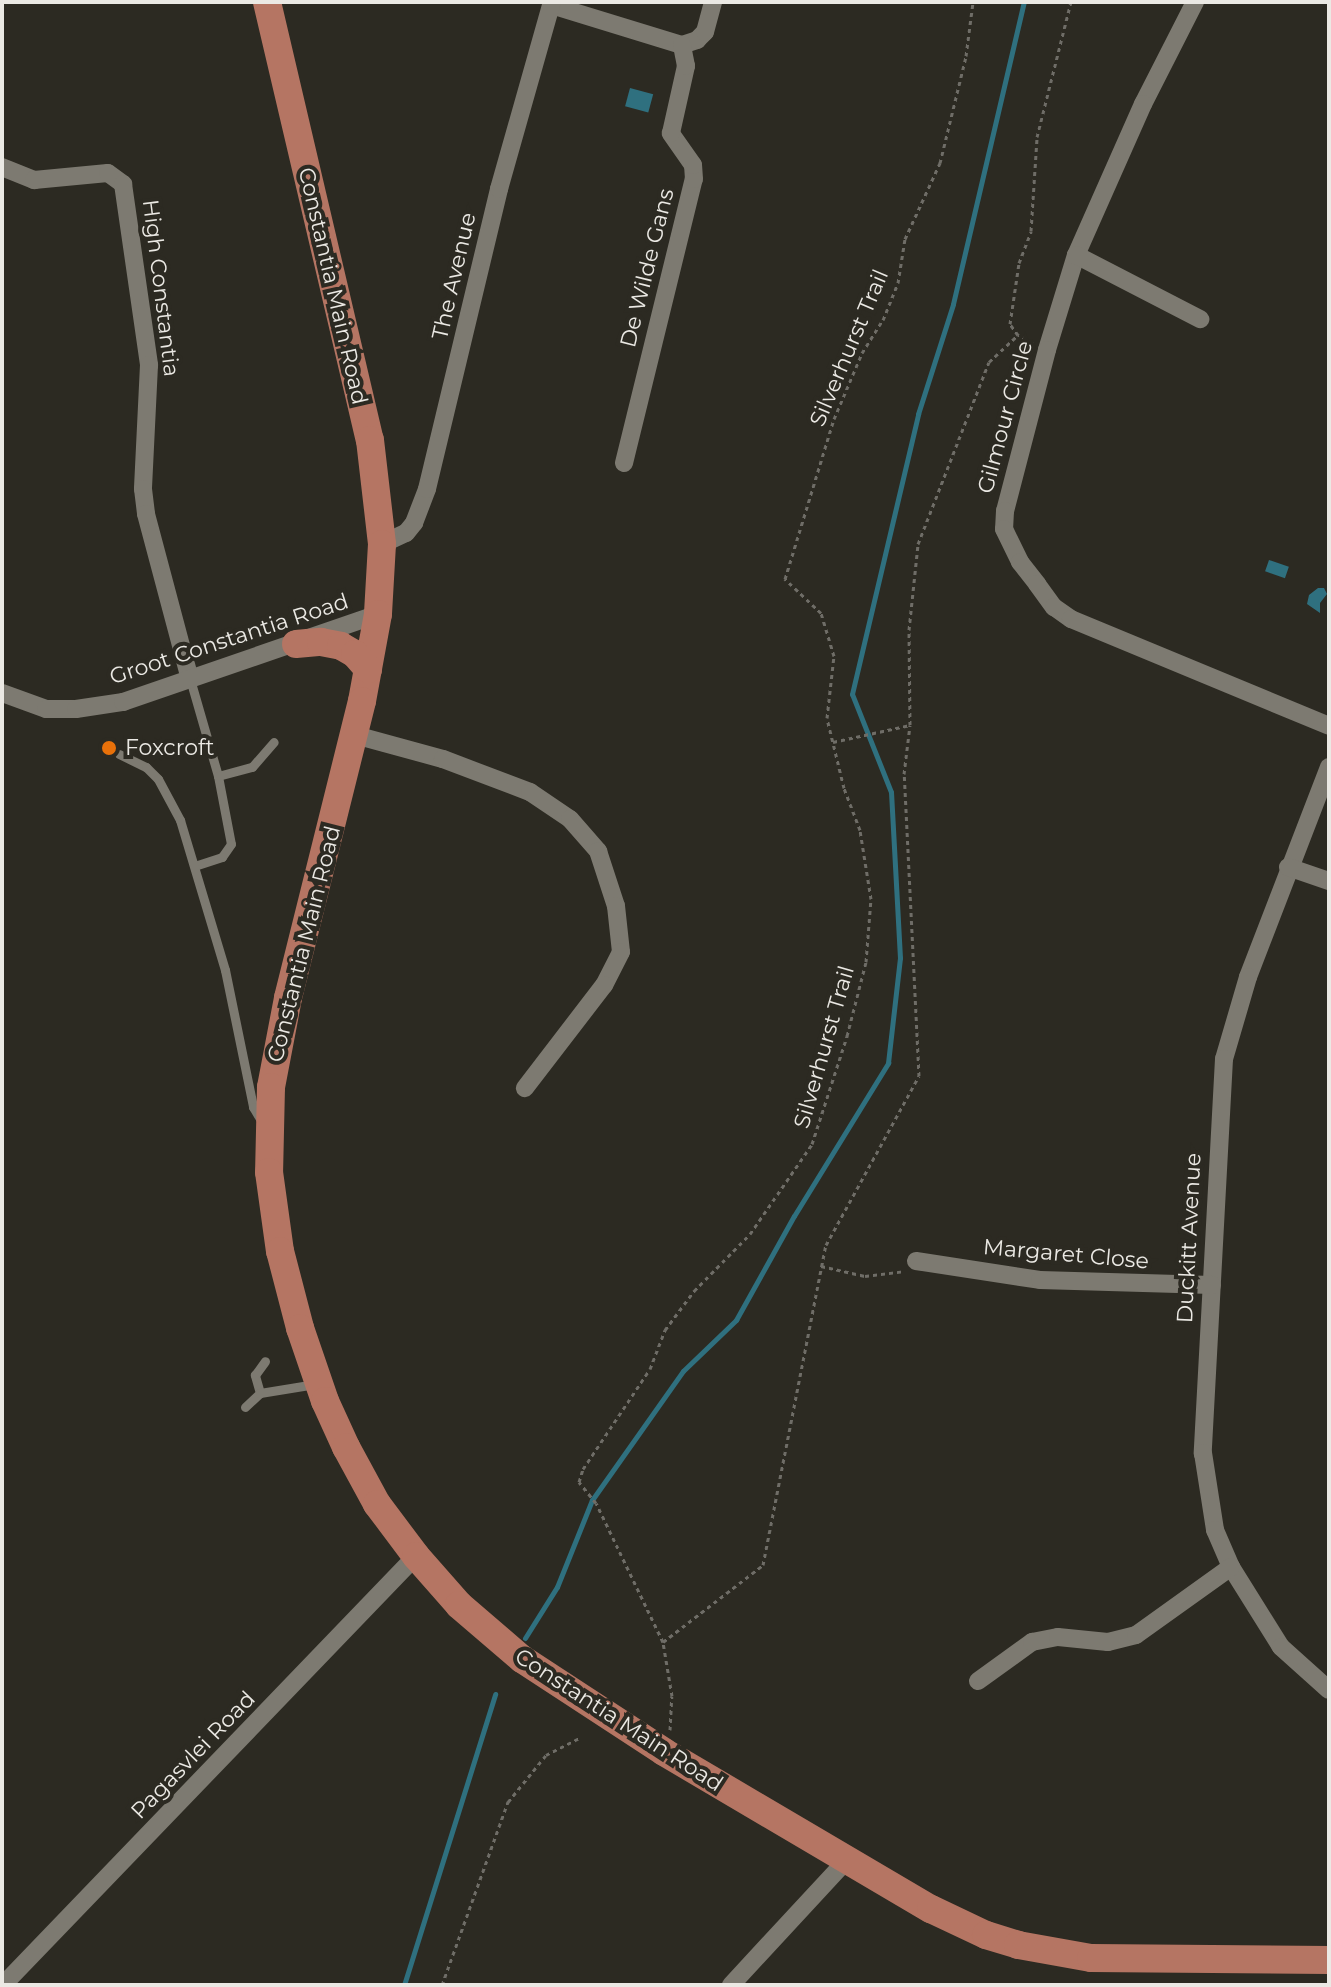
<!DOCTYPE html>
<html>
<head>
<meta charset="utf-8">
<style>
	body { margin:0 }
	#map { position:relative; width:1331px; height:1987px; overflow:hidden; background:#2c2a22; font-family:Montserrat,sans-serif }
	div>[style] { position:absolute }
	[style*='--x'] { left:calc(var(--x)*1px); top:calc(var(--y)*1px); width:calc(var(--w)*1px); rotate:calc(var(--a)*1deg) }
	.water>* { inset:0; background:#2f707f; transform-origin:0 0 }
	.stream>* { height:5px; margin:-2.5px; padding:0 2.5px; transform-origin:2.5px; border-radius:2.5px; background:#2f707f }
	.path>* { height:3px; margin-top:-1.5px; transform-origin:0; background:repeating-linear-gradient(90deg,#6f6d67 0 4px,transparent 0 8px) }
	.service>* { height:9px; margin:-4.5px; padding:0 4.5px; transform-origin:4.5px; border-radius:4.5px; background:#7d7a71 }
	.minor>* { height:18px; margin:-9px; padding:0 9px; transform-origin:9px; border-radius:9px; background:#7d7a71 }
	.primary>* { height:28px; margin:-14px; padding:0 14px; transform-origin:14px; border-radius:14px; background:#b57563 }
	.dots>* { width:22px; height:22px; translate:-50% -50%; box-sizing:border-box; border:4px solid #2c2a22; border-radius:50% }
	span { translate:-50% -50%; white-space:nowrap; text-align:center; line-height:1.15; -webkit-text-stroke:8px #2c2a22; paint-order:stroke }
	.street-label { font-size:22px; color:#ebe9e4 }
	.poi-label { font-size:22px; color:#ebe9e4 }
	.left { translate:0 -50%; text-align:left }
	.frame { position:absolute; inset:0; border:4px solid #ebe9e4; pointer-events:none }
</style>
</head>
<body>
<div id="map">
	<div class="water">
		<i style="left:630px;top:88px;width:24px;height:19px;rotate:15deg"></i>
		<i style="left:1269px;top:560px;width:21px;height:12px;rotate:19deg"></i>
		<i style="clip-path:polygon(1318px 588px,1324px 588px,1327px 594px,1320px 603px,1320px 613px,1307px 604px,1309px 595px)"></i>
	</div>
	<div class="stream">
		<i style="--x:525;--y:1638;--w:60;--a:-57.9"></i>
		<i style="--x:557;--y:1587;--w:94;--a:-68.1"></i>
		<i style="--x:592;--y:1500;--w:158;--a:-54.8"></i>
		<i style="--x:683;--y:1371;--w:74;--a:-43.9"></i>
		<i style="--x:736;--y:1320;--w:119;--a:-60.9"></i>
		<i style="--x:794;--y:1216;--w:180;--a:-58.4"></i>
		<i style="--x:888;--y:1063;--w:106;--a:-83.5"></i>
		<i style="--x:900;--y:958;--w:166;--a:-93.1"></i>
		<i style="--x:891;--y:792;--w:105;--a:-111.7"></i>
		<i style="--x:852;--y:694;--w:288;--a:-76.7"></i>
		<i style="--x:918;--y:414;--w:115;--a:-72.3"></i>
		<i style="--x:953;--y:304;--w:310;--a:-76.8"></i>
		<i style="--x:404;--y:1985;--w:305;--a:-72.6"></i>
	</div>
	<div class="path">
		<i style="--x:1033;--y:343;--w:17;--a:-152"></i>
		<i style="--x:1018;--y:335;--w:14;--a:-126"></i>
		<i style="--x:1010;--y:324;--w:62;--a:-81.6"></i>
		<i style="--x:1019;--y:263;--w:34;--a:-69"></i>
		<i style="--x:1031;--y:231;--w:94;--a:-86.3"></i>
		<i style="--x:1037;--y:137;--w:139;--a:-75.9"></i>
		<i style="--x:833;--y:742;--w:79;--a:-12.4"></i>
		<i style="--x:910;--y:725;--w:95;--a:-90.6"></i>
		<i style="--x:909;--y:630;--w:86;--a:-84"></i>
		<i style="--x:918;--y:544;--w:195;--a:-68.7"></i>
		<i style="--x:989;--y:362;--w:40;--a:-43"></i>
		<i style="--x:821;--y:1266;--w:45;--a:12.8"></i>
		<i style="--x:865;--y:1276;--w:38;--a:-7"></i>
		<i style="--x:663;--y:1642;--w:126;--a:-37.6"></i>
		<i style="--x:763;--y:1565;--w:326;--a:-78.9"></i>
		<i style="--x:826;--y:1245;--w:193;--a:-61.2"></i>
		<i style="--x:919;--y:1076;--w:302;--a:-92.8"></i>
		<i style="--x:904;--y:774;--w:49;--a:-83"></i>
		<i style="--x:670;--y:1730;--w:34;--a:-87"></i>
		<i style="--x:672;--y:1696;--w:55;--a:-99.5"></i>
		<i style="--x:663;--y:1642;--w:154;--a:-115.7"></i>
		<i style="--x:596;--y:1503;--w:27;--a:-129"></i>
		<i style="--x:579;--y:1482;--w:14;--a:-73"></i>
		<i style="--x:583;--y:1469;--w:120;--a:-56.2"></i>
		<i style="--x:650;--y:1369;--w:42;--a:-69"></i>
		<i style="--x:665;--y:1330;--w:49;--a:-53.4"></i>
		<i style="--x:694;--y:1291;--w:80;--a:-45.5"></i>
		<i style="--x:750;--y:1234;--w:109;--a:-55.4"></i>
		<i style="--x:812;--y:1144;--w:114;--a:-72"></i>
		<i style="--x:847;--y:1036;--w:76;--a:-75.6"></i>
		<i style="--x:866;--y:962;--w:63;--a:-85.5"></i>
		<i style="--x:871;--y:899;--w:70;--a:-99.1"></i>
		<i style="--x:860;--y:830;--w:45;--a:-110.9"></i>
		<i style="--x:844;--y:788;--w:72;--a:-103.7"></i>
		<i style="--x:827;--y:718;--w:62;--a:-83.6"></i>
		<i style="--x:834;--y:656;--w:45;--a:-106.8"></i>
		<i style="--x:821;--y:613;--w:50;--a:-136.6"></i>
		<i style="--x:785;--y:579;--w:167;--a:-73"></i>
		<i style="--x:834;--y:419;--w:72;--a:-67"></i>
		<i style="--x:862;--y:353;--w:39;--a:-58"></i>
		<i style="--x:883;--y:320;--w:40;--a:-68"></i>
		<i style="--x:898;--y:283;--w:45;--a:-81"></i>
		<i style="--x:905;--y:239;--w:84;--a:-65.3"></i>
		<i style="--x:940;--y:163;--w:110;--a:-76.3"></i>
		<i style="--x:966;--y:56;--w:54;--a:-82.6"></i>
		<i style="--x:442;--y:1985;--w:195;--a:-70.2"></i>
		<i style="--x:508;--y:1802;--w:60;--a:-51"></i>
		<i style="--x:546;--y:1755;--w:38;--a:-27"></i>
	</div>
	<div class="service">
		<i style="--x:190;--y:679;--w:101;--a:73.9"></i>
		<i style="--x:218;--y:776;--w:69;--a:79.2"></i>
		<i style="--x:231;--y:844;--w:16;--a:125"></i>
		<i style="--x:222;--y:857;--w:29;--a:162"></i>
		<i style="--x:119;--y:754;--w:30;--a:26"></i>
		<i style="--x:146;--y:767;--w:17;--a:45"></i>
		<i style="--x:158;--y:779;--w:47;--a:61.8"></i>
		<i style="--x:180;--y:820;--w:157;--a:73.3"></i>
		<i style="--x:225;--y:970;--w:140;--a:78.4"></i>
		<i style="--x:253;--y:1107;--w:17;--a:59"></i>
		<i style="--x:218;--y:776;--w:35;--a:-15"></i>
		<i style="--x:252;--y:767;--w:33;--a:-49"></i>
		<i style="--x:260;--y:1393;--w:19;--a:-106"></i>
		<i style="--x:255;--y:1375;--w:17;--a:-54"></i>
		<i style="--x:245;--y:1407;--w:21;--a:-43"></i>
		<i style="--x:260;--y:1393;--w:56;--a:-9.3"></i>
	</div>
	<div class="minor">
		<i style="--x:1195;--y:2;--w:114;--a:117"></i>
		<i style="--x:1143;--y:104;--w:165;--a:113.9"></i>
		<i style="--x:1076;--y:255;--w:99;--a:107"></i>
		<i style="--x:1047;--y:350;--w:166;--a:104.6"></i>
		<i style="--x:1005;--y:511;--w:18;--a:93"></i>
		<i style="--x:1004;--y:529;--w:37;--a:64"></i>
		<i style="--x:1020;--y:562;--w:28;--a:52"></i>
		<i style="--x:1037;--y:584;--w:29;--a:54"></i>
		<i style="--x:1054;--y:607;--w:21;--a:35"></i>
		<i style="--x:1071;--y:619;--w:279;--a:22.5"></i>
		<i style="--x:551;--y:5;--w:137;--a:17"></i>
		<i style="--x:682;--y:45;--w:16;--a:-18"></i>
		<i style="--x:697;--y:40;--w:11;--a:-45"></i>
		<i style="--x:705;--y:32;--w:31;--a:-75"></i>
		<i style="--x:2;--y:167;--w:35;--a:22"></i>
		<i style="--x:34;--y:180;--w:74;--a:-5.4"></i>
		<i style="--x:108;--y:173;--w:19;--a:36"></i>
		<i style="--x:123;--y:184;--w:183;--a:81.8"></i>
		<i style="--x:149;--y:365;--w:124;--a:92.8"></i>
		<i style="--x:143;--y:489;--w:25;--a:83"></i>
		<i style="--x:146;--y:514;--w:171;--a:75.1"></i>
		<i style="--x:1076;--y:255;--w:140;--a:27.3"></i>
		<i style="--x:624;--y:463;--w:292;--a:-76.2"></i>
		<i style="--x:694;--y:179;--w:14;--a:-94"></i>
		<i style="--x:693;--y:165;--w:39;--a:-125"></i>
		<i style="--x:671;--y:133;--w:69;--a:-77.4"></i>
		<i style="--x:686;--y:66;--w:21;--a:-101"></i>
		<i style="--x:382;--y:544;--w:26;--a:-25"></i>
		<i style="--x:406;--y:533;--w:13;--a:-51"></i>
		<i style="--x:414;--y:523;--w:36;--a:-69"></i>
		<i style="--x:427;--y:489;--w:309;--a:-76.5"></i>
		<i style="--x:499;--y:189;--w:194;--a:-74.2"></i>
		<i style="--x:2;--y:693;--w:47;--a:20"></i>
		<i style="--x:46;--y:709;--w:30;--a:0"></i>
		<i style="--x:76;--y:709;--w:48;--a:-8.5"></i>
		<i style="--x:123;--y:702;--w:270;--a:-19"></i>
		<i style="--x:355;--y:735;--w:91;--a:15.3"></i>
		<i style="--x:443;--y:759;--w:93;--a:20.8"></i>
		<i style="--x:530;--y:792;--w:48;--a:34"></i>
		<i style="--x:570;--y:819;--w:43;--a:48.8"></i>
		<i style="--x:598;--y:851;--w:58;--a:71.9"></i>
		<i style="--x:616;--y:906;--w:46;--a:83.8"></i>
		<i style="--x:621;--y:952;--w:37;--a:117"></i>
		<i style="--x:604;--y:985;--w:130;--a:127.5"></i>
		<i style="--x:1329;--y:767;--w:225;--a:111.1"></i>
		<i style="--x:1248;--y:977;--w:85;--a:106.3"></i>
		<i style="--x:1224;--y:1059;--w:395;--a:93.1"></i>
		<i style="--x:1203;--y:1453;--w:78;--a:81.1"></i>
		<i style="--x:1215;--y:1530;--w:40;--a:66.6"></i>
		<i style="--x:1231;--y:1567;--w:94;--a:58"></i>
		<i style="--x:1281;--y:1647;--w:64;--a:41.9"></i>
		<i style="--x:1288;--y:867;--w:43;--a:18.9"></i>
		<i style="--x:916;--y:1261;--w:125;--a:8.7"></i>
		<i style="--x:1040;--y:1280;--w:172;--a:1.7"></i>
		<i style="--x:978;--y:1681;--w:67;--a:-35.8"></i>
		<i style="--x:1032;--y:1642;--w:26;--a:-11"></i>
		<i style="--x:1058;--y:1637;--w:50;--a:5.7"></i>
		<i style="--x:1108;--y:1642;--w:29;--a:-14"></i>
		<i style="--x:1136;--y:1635;--w:117;--a:-35.6"></i>
		<i style="--x:3;--y:1985;--w:595;--a:-46.09"></i>
		<i style="--x:731;--y:1985;--w:169;--a:-47.2"></i>
	</div>
	<div class="primary">
		<i style="--x:267;--y:2;--w:450;--a:76.8"></i>
		<i style="--x:370;--y:440;--w:105;--a:83.4"></i>
		<i style="--x:382;--y:544;--w:70;--a:93.3"></i>
		<i style="--x:378;--y:614;--w:88;--a:100.4"></i>
		<i style="--x:362;--y:701;--w:306;--a:104"></i>
		<i style="--x:288;--y:998;--w:91;--a:100.8"></i>
		<i style="--x:271;--y:1087;--w:85;--a:91.3"></i>
		<i style="--x:269;--y:1172;--w:80;--a:82.1"></i>
		<i style="--x:280;--y:1251;--w:80;--a:75.4"></i>
		<i style="--x:300;--y:1328;--w:77;--a:71.1"></i>
		<i style="--x:325;--y:1401;--w:51;--a:65.5"></i>
		<i style="--x:346;--y:1447;--w:65;--a:61.5"></i>
		<i style="--x:377;--y:1504;--w:65;--a:53.1"></i>
		<i style="--x:416;--y:1556;--w:65;--a:48.7"></i>
		<i style="--x:459;--y:1605;--w:83;--a:40.6"></i>
		<i style="--x:522;--y:1659;--w:170;--a:33.2"></i>
		<i style="--x:664;--y:1752;--w:310;--a:30.5"></i>
		<i style="--x:931;--y:1909;--w:61;--a:25.3"></i>
		<i style="--x:986;--y:1935;--w:34;--a:17"></i>
		<i style="--x:1018;--y:1945;--w:74;--a:10.1"></i>
		<i style="--x:1091;--y:1958;--w:238;--a:0.5"></i>
		<i style="--x:296;--y:644;--w:25;--a:-5"></i>
		<i style="--x:321;--y:642;--w:20;--a:11"></i>
		<i style="--x:341;--y:646;--w:16;--a:30"></i>
		<i style="--x:355;--y:654;--w:20;--a:49"></i>
	</div>
	<div class="dots">
		<i style="left:109px;top:748px;background:#e8710a"></i>
	</div>
	<div class="street-label">
		<span style="left:647px;top:268px;rotate:-76deg">De Wilde Gans</span>
		<span style="left:454px;top:276px;rotate:-77deg">The Avenue</span>
		<span style="left:333px;top:286px;rotate:77deg">Constantia Main Road</span>
		<span style="left:161px;top:288px;rotate:83deg">High Constantia</span>
		<span style="left:849px;top:348px;rotate:-67deg">Silverhurst Trail</span>
		<span style="left:1005px;top:417px;rotate:-75deg">Gilmour Circle</span>
		<span style="left:229px;top:639px;rotate:-18deg">Groot Constantia Road</span>
		<span style="left:304px;top:944px;rotate:-76deg">Constantia Main Road</span>
		<span style="left:824px;top:1047px;rotate:-74deg">Silverhurst Trail</span>
		<span style="left:1189px;top:1238px;rotate:-87deg">Duckitt Avenue</span>
		<span style="left:1066px;top:1254px;rotate:5deg">Margaret Close</span>
		<span style="left:619px;top:1720px;rotate:33deg">Constantia Main Road</span>
		<span style="left:193px;top:1755px;rotate:-46deg">Pagasvlei Road</span>
	</div>
	<div class="poi-label">
		<span class="left" style="left:125px;top:748px">Foxcroft</span>
	</div>
	<div class="frame"></div>
</div>
</body>
</html>
